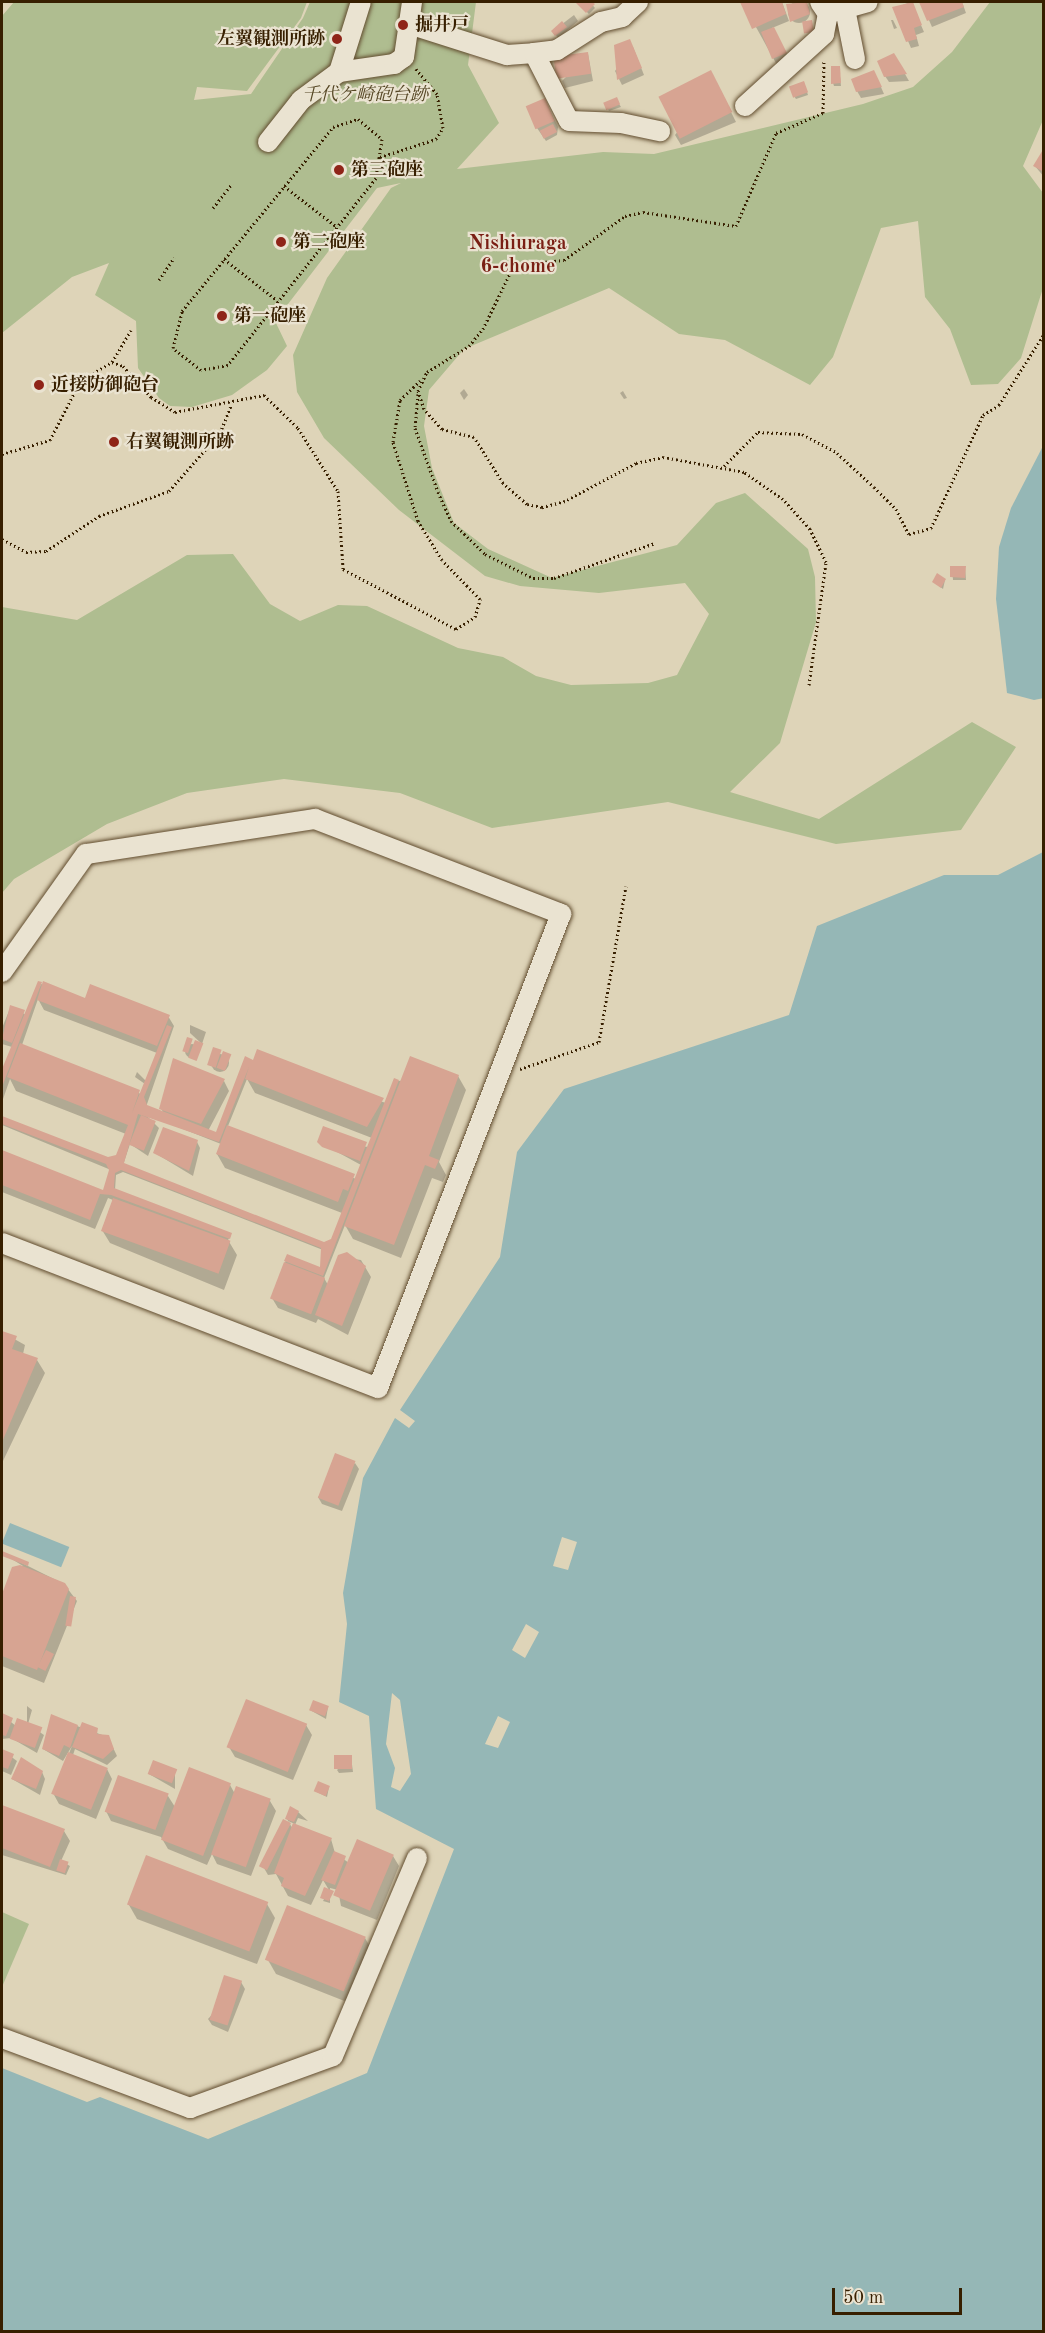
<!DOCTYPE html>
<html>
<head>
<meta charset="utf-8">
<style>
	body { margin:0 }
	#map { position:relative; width:1045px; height:2333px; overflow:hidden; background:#ded4b8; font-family:"Old Standard TT","Noto Serif JP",serif }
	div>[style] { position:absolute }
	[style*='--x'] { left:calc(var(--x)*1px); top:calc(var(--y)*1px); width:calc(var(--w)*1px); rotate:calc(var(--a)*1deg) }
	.green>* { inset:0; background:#afbd90 }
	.water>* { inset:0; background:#95b7b6; transform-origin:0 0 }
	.shadow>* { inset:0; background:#0003 }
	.round { border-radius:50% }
	.building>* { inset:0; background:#d7a492; transform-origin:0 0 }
	.path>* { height:3px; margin-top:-1.5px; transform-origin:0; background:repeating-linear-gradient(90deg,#371f00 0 1.5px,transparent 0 4.5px) }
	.roads { filter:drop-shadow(0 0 2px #614c2e) drop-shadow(0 0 2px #614c2e) }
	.minor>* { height:20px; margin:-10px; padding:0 10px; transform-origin:10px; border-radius:10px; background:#eae3d1 }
	.dots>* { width:16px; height:16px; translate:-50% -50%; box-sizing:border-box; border:3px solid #eae3d1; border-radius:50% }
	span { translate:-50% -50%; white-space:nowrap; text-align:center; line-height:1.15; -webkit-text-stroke:4.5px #eae3d1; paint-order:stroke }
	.poi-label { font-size:18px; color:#371f00; font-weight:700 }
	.left { translate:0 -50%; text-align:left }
	.right { translate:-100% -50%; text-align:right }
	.park-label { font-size:18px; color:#554624; font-style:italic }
	.neighbourhood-label { font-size:20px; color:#7a1f14; font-weight:700 }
	.frame { position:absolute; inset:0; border:3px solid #371f00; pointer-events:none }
	.scale { position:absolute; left:832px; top:2288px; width:130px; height:27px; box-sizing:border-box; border:3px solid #371f00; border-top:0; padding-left:8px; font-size:18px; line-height:21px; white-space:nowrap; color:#371f00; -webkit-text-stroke:4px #eae3d1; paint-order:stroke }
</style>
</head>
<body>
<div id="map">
	<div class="green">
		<i style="clip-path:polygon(14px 2px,307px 2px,301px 18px,247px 91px,197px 87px,194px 100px,251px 94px,303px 18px,310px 2px,476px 2px,468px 65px,499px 123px,457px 169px,603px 152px,654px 154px,863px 104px,913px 87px,952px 52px,990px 2px,1043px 2px,1043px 120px,1023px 166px,1043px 193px,1043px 288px,1021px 358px,998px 384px,971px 385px,950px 329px,925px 297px,918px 221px,881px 228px,833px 357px,810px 385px,725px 340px,679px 334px,609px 288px,464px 349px,429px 390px,424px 426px,432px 468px,454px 523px,488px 549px,552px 578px,677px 545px,716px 503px,745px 493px,808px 549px,815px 577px,816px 622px,780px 743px,730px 792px,819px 819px,972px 722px,1016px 747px,961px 830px,836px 844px,668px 802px,492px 828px,400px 793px,284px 779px,187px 793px,107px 824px,14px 879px,2px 893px,2px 607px,77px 620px,187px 555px,233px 554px,270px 604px,300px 621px,338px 605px,367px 606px,458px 648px,503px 657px,536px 676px,571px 685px,648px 683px,677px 675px,709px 614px,685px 583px,599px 593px,520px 586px,485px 576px,399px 510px,324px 438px,297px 392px,293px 355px,327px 278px,391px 188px,401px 183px,377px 188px,275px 321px,287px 346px,267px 370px,232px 395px,192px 407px,170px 406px,159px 398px,138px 368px,136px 321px,95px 295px,109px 263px,72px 277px,2px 333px,2px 16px)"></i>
		<i style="clip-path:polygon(2px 1912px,29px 1924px,2px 1987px)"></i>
	</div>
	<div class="water">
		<i style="clip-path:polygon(1043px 446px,1044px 698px,1034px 700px,1007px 693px,996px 599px,999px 547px,1011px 508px)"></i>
		<i style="clip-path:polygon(evenodd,1043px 852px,1043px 2331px,2px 2331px,2px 2068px,87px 2102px,100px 2097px,208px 2139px,367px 2073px,454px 1849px,376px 1809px,369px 1716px,339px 1702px,347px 1624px,343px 1593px,363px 1478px,395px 1418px,409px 1428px,415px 1421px,400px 1410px,500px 1257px,517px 1152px,564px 1089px,789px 1015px,817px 926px,944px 875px,998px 875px,1043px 852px,562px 1537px,577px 1542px,568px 1570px,553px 1566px,562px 1537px,1043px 852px,526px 1624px,539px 1632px,525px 1658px,512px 1650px,526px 1624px,1043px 852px,392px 1693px,400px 1700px,411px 1774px,400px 1791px,391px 1787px,395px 1768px,386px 1744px,392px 1693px,1043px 852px,498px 1716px,510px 1722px,498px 1748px,485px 1744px,498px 1716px)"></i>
		<i style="left:10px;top:1523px;width:64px;height:22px;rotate:22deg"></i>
	</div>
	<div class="shadow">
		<i class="round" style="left:788px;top:1px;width:22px;height:22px"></i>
		<i style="clip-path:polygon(576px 2px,590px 2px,595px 8px,589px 14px)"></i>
		<i style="clip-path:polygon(742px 2px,782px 2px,789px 21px,772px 28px,790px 59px,777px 65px)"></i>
		<i style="clip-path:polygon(911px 2px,924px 32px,916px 35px,919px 46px,911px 48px,894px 8px)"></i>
		<i style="clip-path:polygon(921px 2px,962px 2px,966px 13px,932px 27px)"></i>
		<i style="clip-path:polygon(574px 15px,578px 21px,558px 38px,553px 31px)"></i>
		<i style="clip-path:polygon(891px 20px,893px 20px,897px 28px,894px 29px)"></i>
		<i style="clip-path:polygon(633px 47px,644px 75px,622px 85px,615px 71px)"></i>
		<i style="clip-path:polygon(588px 54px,593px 81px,565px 88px,562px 81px)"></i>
		<i style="clip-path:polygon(894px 55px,909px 81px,889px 82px,885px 76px)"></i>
		<i style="clip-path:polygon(839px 67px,841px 86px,834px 86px,833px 83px)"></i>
		<i style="clip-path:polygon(877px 78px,884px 94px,861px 98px,857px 91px)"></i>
		<i style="clip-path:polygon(716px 82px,736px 122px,681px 145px,675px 135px)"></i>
		<i style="clip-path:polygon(805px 86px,808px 95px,796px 99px,794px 96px)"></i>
		<i style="clip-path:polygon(616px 99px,621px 107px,609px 111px,605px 103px)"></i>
		<i style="clip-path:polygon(548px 106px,558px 127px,557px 135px,546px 141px,537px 128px)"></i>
		<i style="clip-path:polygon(1044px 151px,1044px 177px,1035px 166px)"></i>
		<i style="clip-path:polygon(464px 389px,468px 395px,464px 400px,460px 393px)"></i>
		<i style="clip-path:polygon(623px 391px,627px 398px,624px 399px,620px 393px)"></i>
		<i style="clip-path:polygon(952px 567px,965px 568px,966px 580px,953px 580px)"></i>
		<i style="clip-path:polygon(945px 580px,943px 589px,934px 582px)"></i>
		<i style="clip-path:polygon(evenodd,41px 984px,86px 1000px,168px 1016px,174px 1026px,146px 1107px,164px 1114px,161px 1108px,224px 1081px,229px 1091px,208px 1131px,217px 1134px,246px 1058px,386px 1103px,398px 1081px,458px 1076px,466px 1090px,439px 1162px,446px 1175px,443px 1182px,432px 1178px,401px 1258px,353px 1239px,345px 1225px,324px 1278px,328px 1285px,339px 1257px,361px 1260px,371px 1277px,348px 1335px,318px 1319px,316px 1323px,278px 1308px,272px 1298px,286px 1260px,321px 1269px,323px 1250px,123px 1172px,116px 1175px,115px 1190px,231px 1235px,228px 1240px,237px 1255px,224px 1290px,110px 1243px,102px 1230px,113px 1200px,108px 1198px,95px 1229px,2px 1192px,2px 1152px,103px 1193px,111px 1170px,2px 1125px,2px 1118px,108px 1159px,117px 1156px,126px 1134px,16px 1091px,10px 1079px,2px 1102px,2px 1074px,12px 1047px,2px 1044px,2px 1028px,11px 1006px,26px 1015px,41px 984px,38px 999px,44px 1010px,157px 1053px,146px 1081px,137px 1072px,135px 1077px,145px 1084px,141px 1094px,22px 1045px,38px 999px,41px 984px,247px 1079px,255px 1093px,372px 1138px,369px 1147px,319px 1142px,361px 1165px,356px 1179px,228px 1126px,247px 1079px,41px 984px,145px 1114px,221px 1144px,217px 1154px,225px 1168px,342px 1213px,332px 1240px,324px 1243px,123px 1165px,130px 1144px,148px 1156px,159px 1128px,145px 1114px)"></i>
		<i style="clip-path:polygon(190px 1025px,206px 1032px,202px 1044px,190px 1033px)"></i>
		<i class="round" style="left:185px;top:1044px;width:14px;height:14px"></i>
		<i class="round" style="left:211px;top:1054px;width:18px;height:18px"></i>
		<i style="clip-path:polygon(197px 1142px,200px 1148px,193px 1176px,155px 1153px)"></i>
		<i style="clip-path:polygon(2px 1332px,25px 1345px,23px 1354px,37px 1360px,45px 1373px,3px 1461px)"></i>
		<i style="clip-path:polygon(355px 1463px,359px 1469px,342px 1511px,322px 1504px,318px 1497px)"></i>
		<i style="clip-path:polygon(2px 1553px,64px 1584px,77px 1601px,44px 1683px,2px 1666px,2px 1598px,13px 1568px,23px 1566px)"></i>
		<i style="clip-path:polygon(27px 1706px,32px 1710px,28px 1724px,44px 1735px,37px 1753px,11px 1738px,2px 1739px,2px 1715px,16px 1726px,27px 1723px)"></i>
		<i style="clip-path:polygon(328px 1707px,326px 1719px,310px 1710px)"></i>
		<i style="clip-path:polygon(306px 1725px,312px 1735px,293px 1780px,235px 1757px,229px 1747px)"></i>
		<i style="clip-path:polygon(77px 1726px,108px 1737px,117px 1756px,107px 1765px,75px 1749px,73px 1755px,107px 1769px,112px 1779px,96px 1819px,59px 1804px,53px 1793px,72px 1746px,63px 1761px,43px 1749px)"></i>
		<i style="clip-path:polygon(2px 1750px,17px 1761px,11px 1775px,2px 1771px)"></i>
		<i style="clip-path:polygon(351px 1757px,353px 1772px,339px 1773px,337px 1770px)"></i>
		<i style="clip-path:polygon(175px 1771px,175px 1789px,149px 1774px)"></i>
		<i style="clip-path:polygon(42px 1772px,45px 1779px,40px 1795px,12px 1779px)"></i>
		<i style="clip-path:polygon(230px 1785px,235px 1794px,270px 1801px,276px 1811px,251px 1876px,217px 1864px,212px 1854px,207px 1865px,168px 1849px,161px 1837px,111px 1821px,106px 1811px,168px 1796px,175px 1807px)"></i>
		<i style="clip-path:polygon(329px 1787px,327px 1797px,315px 1791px)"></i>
		<i style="clip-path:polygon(2px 1807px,64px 1831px,70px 1841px,61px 1861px,70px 1866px,66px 1875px,2px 1855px)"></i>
		<i style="clip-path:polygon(evenodd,298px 1812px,308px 1821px,298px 1818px,295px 1825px,331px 1839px,335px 1853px,349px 1863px,393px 1856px,399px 1866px,377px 1920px,341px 1906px,338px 1890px,330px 1888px,330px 1903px,323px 1901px,329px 1890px,323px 1880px,311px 1905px,288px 1896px,276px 1874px,268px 1875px,264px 1868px,290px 1824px,287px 1819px,298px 1812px,288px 1821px,295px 1824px,293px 1829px,288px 1821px)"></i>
		<i style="clip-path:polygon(267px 1904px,275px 1918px,257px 1964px,137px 1919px,129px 1905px)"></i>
		<i style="clip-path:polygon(365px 1938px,373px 1952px,352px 2004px,276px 1974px,268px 1960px)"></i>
		<i style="clip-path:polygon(241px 1982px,245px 1989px,228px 2032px,212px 2025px,208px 2019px)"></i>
	</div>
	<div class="building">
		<i style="clip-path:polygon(575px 2px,592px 2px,595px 4px,586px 13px)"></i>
		<i style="clip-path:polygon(740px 2px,782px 2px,786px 14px,752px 29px)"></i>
		<i style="clip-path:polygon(807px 2px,810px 14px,790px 22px,786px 4px)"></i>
		<i style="clip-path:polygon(913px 2px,922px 25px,914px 28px,917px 39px,906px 42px,892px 7px)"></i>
		<i style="clip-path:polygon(919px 2px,962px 2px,964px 7px,927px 21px)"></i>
		<i style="left:812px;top:20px;width:12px;height:10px;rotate:81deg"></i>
		<i style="clip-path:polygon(562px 21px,567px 27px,555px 36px,551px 31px)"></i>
		<i style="clip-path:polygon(774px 27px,787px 53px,772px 59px,761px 32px)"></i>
		<i style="clip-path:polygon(630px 39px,642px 68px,617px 80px,614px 45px)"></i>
		<i style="left:588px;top:52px;width:22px;height:35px;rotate:82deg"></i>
		<i style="clip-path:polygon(894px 53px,907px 74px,884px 77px,877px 61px)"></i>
		<i style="clip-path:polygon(831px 66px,840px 66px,841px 83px,831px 84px)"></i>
		<i style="left:711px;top:70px;width:47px;height:59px;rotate:63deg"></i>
		<i style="clip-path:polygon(874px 70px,882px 87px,856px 92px,851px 79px)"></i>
		<i style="left:804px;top:81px;width:12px;height:16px;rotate:70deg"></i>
		<i style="left:617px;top:97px;width:8px;height:15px;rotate:67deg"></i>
		<i style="left:545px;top:98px;width:25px;height:21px;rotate:67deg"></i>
		<i style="left:553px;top:124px;width:9px;height:15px;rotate:63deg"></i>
		<i style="clip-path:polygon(1044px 148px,1044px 172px,1033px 166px)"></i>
		<i style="clip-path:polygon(950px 566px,966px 566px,965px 578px,950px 577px)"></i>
		<i style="clip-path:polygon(937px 573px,946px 579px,941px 588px,932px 582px)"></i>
		<i style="clip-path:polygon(38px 981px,42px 982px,2px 1087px,2px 1069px)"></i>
		<i style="clip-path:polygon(43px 981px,85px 998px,90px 984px,170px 1015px,157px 1046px,37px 1000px)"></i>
		<i style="clip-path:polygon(10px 1005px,25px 1010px,12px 1043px,2px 1039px)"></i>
		<i style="clip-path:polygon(167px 1025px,172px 1027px,144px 1097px,147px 1105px,216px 1132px,245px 1056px,253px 1060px,257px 1049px,384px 1098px,367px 1127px,245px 1079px,249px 1067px,219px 1142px,138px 1114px,124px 1163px,324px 1242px,331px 1239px,394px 1078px,399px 1080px,323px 1276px,284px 1261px,287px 1254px,320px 1267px,321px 1248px,121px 1170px,115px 1173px,114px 1188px,232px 1233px,230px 1239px,111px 1195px,100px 1194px,90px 1220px,2px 1185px,2px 1150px,103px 1190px,109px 1170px,106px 1164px,2px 1124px,2px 1116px,108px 1157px,116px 1155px,128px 1125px,7px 1077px,20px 1043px,140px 1090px,132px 1113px)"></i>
		<i style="left:187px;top:1037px;width:6px;height:15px;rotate:18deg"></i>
		<i style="left:195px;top:1040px;width:9px;height:19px;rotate:21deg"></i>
		<i style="left:213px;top:1047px;width:9px;height:19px;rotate:18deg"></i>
		<i style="left:223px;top:1051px;width:9px;height:18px;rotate:21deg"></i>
		<i style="clip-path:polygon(410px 1056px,459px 1075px,429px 1156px,439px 1160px,435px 1169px,425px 1165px,394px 1245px,344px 1226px)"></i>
		<i style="clip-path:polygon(173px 1058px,225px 1079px,201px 1124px,159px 1109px)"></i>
		<i style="left:141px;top:1115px;width:16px;height:32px;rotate:22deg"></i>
		<i style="clip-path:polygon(227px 1125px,355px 1174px,348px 1191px,343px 1189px,338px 1202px,216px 1154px)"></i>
		<i style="clip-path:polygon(323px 1126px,367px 1142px,360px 1161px,322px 1147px,317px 1142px)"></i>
		<i style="clip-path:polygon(163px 1127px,198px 1140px,189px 1171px,153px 1153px)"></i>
		<i style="left:113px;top:1198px;width:125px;height:35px;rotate:20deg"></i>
		<i style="clip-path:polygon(347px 1252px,366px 1266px,342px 1326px,315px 1315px,338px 1255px)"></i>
		<i style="left:284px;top:1262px;width:44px;height:39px;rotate:21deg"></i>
		<i style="clip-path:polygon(2px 1331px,17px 1336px,12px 1349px,38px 1358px,2px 1442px)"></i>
		<i style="left:335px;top:1453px;width:22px;height:48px;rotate:21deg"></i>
		<i style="clip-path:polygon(2px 1551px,29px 1562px,28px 1566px,2px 1556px)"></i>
		<i style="clip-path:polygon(20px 1565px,65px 1583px,69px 1589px,37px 1670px,2px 1656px,2px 1594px,12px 1567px)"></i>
		<i style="left:70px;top:1596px;width:6px;height:30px;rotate:9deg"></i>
		<i style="left:46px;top:1650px;width:9px;height:19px;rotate:27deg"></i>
		<i style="left:246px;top:1699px;width:66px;height:52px;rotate:22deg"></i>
		<i style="left:313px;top:1700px;width:17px;height:11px;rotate:21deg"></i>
		<i style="clip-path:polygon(2px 1713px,13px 1718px,6px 1736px,2px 1735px)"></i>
		<i style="clip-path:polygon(51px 1714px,78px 1725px,70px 1748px,64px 1745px,59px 1756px,42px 1749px)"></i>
		<i style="left:17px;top:1718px;width:27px;height:22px;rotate:20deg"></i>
		<i style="clip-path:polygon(82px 1722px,98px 1728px,97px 1734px,109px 1735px,114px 1749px,103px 1759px,72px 1747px)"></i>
		<i style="clip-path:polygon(2px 1749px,14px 1754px,8px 1769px,2px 1767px)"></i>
		<i style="left:68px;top:1752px;width:43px;height:45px;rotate:22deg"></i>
		<i style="left:352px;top:1755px;width:14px;height:18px;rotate:90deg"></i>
		<i style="clip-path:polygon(21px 1757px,43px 1771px,36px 1789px,11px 1779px)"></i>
		<i style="left:153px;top:1760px;width:26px;height:15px;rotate:21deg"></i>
		<i style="left:189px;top:1767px;width:45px;height:78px;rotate:21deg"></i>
		<i style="left:118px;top:1775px;width:54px;height:39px;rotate:20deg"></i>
		<i style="left:318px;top:1781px;width:13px;height:11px;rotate:23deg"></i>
		<i style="left:236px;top:1786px;width:37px;height:73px;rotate:20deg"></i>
		<i style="clip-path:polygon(2px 1805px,65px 1829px,50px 1867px,2px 1848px)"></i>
		<i style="clip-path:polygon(290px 1806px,299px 1811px,294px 1822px,285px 1819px)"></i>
		<i style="left:283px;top:1819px;width:9px;height:53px;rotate:27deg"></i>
		<i style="clip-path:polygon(293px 1823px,332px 1838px,305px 1896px,281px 1886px,284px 1878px,274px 1873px)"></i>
		<i style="left:357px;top:1839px;width:40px;height:61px;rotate:23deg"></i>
		<i style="clip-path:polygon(334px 1851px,346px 1856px,335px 1885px,321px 1880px)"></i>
		<i style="left:146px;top:1855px;width:131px;height:53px;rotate:21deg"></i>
		<i style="left:60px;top:1859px;width:9px;height:12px;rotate:18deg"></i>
		<i style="clip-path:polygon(324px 1887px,334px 1891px,329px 1901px,320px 1898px)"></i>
		<i style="left:287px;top:1905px;width:85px;height:59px;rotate:22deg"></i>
		<i style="left:224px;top:1975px;width:19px;height:47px;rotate:18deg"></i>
	</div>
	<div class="path">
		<i style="--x:358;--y:119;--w:31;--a:40"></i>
		<i style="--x:382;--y:139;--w:39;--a:99"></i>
		<i style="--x:376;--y:178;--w:238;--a:128.4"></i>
		<i style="--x:228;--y:365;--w:27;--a:170"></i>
		<i style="--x:201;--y:370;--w:36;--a:-142"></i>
		<i style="--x:173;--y:348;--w:38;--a:-76"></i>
		<i style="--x:182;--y:311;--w:238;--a:-50.6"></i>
		<i style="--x:333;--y:127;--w:26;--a:-18"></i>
		<i style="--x:380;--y:157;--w:59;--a:-17.8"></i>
		<i style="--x:436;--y:139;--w:13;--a:-58"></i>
		<i style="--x:443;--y:128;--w:35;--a:-100"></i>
		<i style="--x:437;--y:94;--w:33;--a:-130"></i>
		<i style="--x:284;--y:186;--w:67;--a:37.7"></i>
		<i style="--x:213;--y:208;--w:31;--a:-52"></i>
		<i style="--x:224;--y:259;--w:68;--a:37.9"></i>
		<i style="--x:159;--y:280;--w:27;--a:-56"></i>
		<i style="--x:112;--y:362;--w:37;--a:-59"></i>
		<i style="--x:418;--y:394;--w:34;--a:95"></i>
		<i style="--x:415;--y:428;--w:68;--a:70.2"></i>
		<i style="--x:438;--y:492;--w:32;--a:66"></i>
		<i style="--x:451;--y:521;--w:47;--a:44.1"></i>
		<i style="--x:485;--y:554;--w:54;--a:26.6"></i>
		<i style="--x:533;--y:578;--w:21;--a:0"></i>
		<i style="--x:554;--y:578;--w:107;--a:-19.1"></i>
		<i style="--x:2;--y:454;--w:50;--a:-16.3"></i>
		<i style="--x:50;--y:440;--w:68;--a:-62.7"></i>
		<i style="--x:81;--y:380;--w:36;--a:-30"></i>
		<i style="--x:112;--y:362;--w:12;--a:20"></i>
		<i style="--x:123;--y:366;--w:42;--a:47.9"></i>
		<i style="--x:151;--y:397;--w:28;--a:32"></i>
		<i style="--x:175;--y:412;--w:91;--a:-10.8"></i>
		<i style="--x:264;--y:395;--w:47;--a:44.1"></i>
		<i style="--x:298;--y:428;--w:75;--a:57.6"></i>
		<i style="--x:338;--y:491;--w:78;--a:86.3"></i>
		<i style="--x:343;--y:569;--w:128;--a:28"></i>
		<i style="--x:456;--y:629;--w:22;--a:-32"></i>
		<i style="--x:475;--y:617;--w:19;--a:-74"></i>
		<i style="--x:480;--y:599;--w:54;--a:-134.3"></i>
		<i style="--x:442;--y:560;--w:46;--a:-121.6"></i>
		<i style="--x:418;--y:521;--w:83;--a:-107.6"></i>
		<i style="--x:393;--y:442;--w:43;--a:-80.5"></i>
		<i style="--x:400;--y:400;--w:28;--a:-44"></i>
		<i style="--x:724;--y:466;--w:48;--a:-45"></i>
		<i style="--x:758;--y:432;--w:44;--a:2.6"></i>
		<i style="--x:802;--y:434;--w:40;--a:28"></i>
		<i style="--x:837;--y:453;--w:50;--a:42.6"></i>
		<i style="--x:874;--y:487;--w:31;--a:45"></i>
		<i style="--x:896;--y:509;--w:28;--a:63"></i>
		<i style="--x:909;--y:534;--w:23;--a:-15"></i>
		<i style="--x:931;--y:528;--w:124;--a:-65.3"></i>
		<i style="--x:983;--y:415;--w:19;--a:-32"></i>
		<i style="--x:999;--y:405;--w:84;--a:-57.6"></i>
		<i style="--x:2;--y:539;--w:27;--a:28"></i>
		<i style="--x:26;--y:552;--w:20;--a:-3"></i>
		<i style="--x:46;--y:551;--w:64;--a:-33.4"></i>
		<i style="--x:99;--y:516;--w:74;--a:-19.7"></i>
		<i style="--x:169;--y:491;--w:77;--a:-48.7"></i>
		<i style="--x:220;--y:433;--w:31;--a:-68"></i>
		<i style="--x:809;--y:685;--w:124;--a:-82.1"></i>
		<i style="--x:826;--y:562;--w:37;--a:-116"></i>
		<i style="--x:810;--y:529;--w:40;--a:-132"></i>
		<i style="--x:783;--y:499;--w:47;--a:-145.3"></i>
		<i style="--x:744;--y:472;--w:81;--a:-169.4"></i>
		<i style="--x:664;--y:457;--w:29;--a:168"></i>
		<i style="--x:636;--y:463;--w:81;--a:151.8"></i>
		<i style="--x:565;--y:501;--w:24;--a:165"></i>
		<i style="--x:542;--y:507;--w:15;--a:-169"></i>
		<i style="--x:527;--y:504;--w:32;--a:-139"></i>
		<i style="--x:503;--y:483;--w:54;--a:-122.2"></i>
		<i style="--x:474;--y:437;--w:33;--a:-166"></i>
		<i style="--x:442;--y:429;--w:27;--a:-132"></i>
		<i style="--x:424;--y:409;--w:19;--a:-108"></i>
		<i style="--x:418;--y:391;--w:21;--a:-65"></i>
		<i style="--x:427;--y:372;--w:49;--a:-31.8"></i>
		<i style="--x:469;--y:346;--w:22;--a:-51"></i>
		<i style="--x:483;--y:329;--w:71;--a:-64.2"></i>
		<i style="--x:514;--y:265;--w:50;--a:-5.7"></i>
		<i style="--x:564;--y:260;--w:75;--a:-35.8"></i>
		<i style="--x:625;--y:216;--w:18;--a:-13"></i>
		<i style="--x:643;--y:212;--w:94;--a:8.6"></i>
		<i style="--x:736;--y:226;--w:101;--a:-66.7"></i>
		<i style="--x:776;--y:133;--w:51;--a:-23.1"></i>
		<i style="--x:823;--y:113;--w:53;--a:-88.9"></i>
		<i style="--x:520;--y:1069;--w:83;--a:-18.9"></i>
		<i style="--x:599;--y:1042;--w:158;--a:-80.2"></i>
	</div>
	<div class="roads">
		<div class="minor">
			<i style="--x:845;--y:9;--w:51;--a:78.7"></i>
			<i style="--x:833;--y:12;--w:36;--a:-16"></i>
			<i style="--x:409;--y:24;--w:103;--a:17.6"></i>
			<i style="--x:507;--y:55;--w:27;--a:-4"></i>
			<i style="--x:534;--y:53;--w:23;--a:-7"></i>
			<i style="--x:557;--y:50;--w:52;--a:-32.5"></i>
			<i style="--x:601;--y:22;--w:22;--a:-13"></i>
			<i style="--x:622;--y:17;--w:22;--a:-43"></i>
			<i style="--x:534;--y:53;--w:76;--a:62.8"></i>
			<i style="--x:569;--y:121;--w:52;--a:2.2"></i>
			<i style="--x:621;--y:123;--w:40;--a:12"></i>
			<i style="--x:339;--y:72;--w:56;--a:-8.3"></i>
			<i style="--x:394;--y:64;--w:12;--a:-35"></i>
			<i style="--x:404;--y:57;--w:56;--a:-81.7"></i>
			<i style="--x:745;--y:106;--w:107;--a:-42.3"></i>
			<i style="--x:824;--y:34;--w:20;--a:-79"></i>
			<i style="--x:828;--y:14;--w:14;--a:-124"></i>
			<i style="--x:268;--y:142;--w:53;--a:-51.8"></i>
			<i style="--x:301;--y:100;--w:47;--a:-36.4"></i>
			<i style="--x:339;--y:72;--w:73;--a:-72.6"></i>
			<i style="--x:2;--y:972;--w:145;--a:-54.6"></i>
			<i style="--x:86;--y:854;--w:232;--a:-8.7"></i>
			<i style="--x:315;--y:819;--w:264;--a:21.1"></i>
			<i style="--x:561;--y:914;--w:508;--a:111.11"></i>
			<i style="--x:378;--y:1388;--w:403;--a:-158.9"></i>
			<i style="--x:2;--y:2038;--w:201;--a:20.4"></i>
			<i style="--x:190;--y:2108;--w:152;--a:-20"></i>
			<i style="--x:333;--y:2056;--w:215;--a:-67"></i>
		</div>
	</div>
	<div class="dots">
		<i style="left:403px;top:25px;background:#8f2418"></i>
		<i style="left:337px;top:39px;background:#8f2418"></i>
		<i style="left:339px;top:170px;background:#8f2418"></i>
		<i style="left:281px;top:242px;background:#8f2418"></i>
		<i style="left:222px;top:316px;background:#8f2418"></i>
		<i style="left:39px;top:385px;background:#8f2418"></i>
		<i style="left:114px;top:442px;background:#8f2418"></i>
	</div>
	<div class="poi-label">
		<span class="left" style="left:415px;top:25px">掘井戸</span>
		<span class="right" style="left:325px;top:39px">左翼観測所跡</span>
		<span class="left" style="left:351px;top:170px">第三砲座</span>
		<span class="left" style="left:293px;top:242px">第二砲座</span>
		<span class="left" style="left:234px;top:316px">第一砲座</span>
		<span class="left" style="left:51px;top:385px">近接防御砲台</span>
		<span class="left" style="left:126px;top:442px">右翼観測所跡</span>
	</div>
	<div class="park-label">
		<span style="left:365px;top:95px">千代ケ崎砲台跡</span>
	</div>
	<div class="neighbourhood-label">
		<span style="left:518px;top:256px">Nishiuraga<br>6-chome</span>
	</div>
	<div class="frame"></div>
	<div class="scale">50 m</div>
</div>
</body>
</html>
